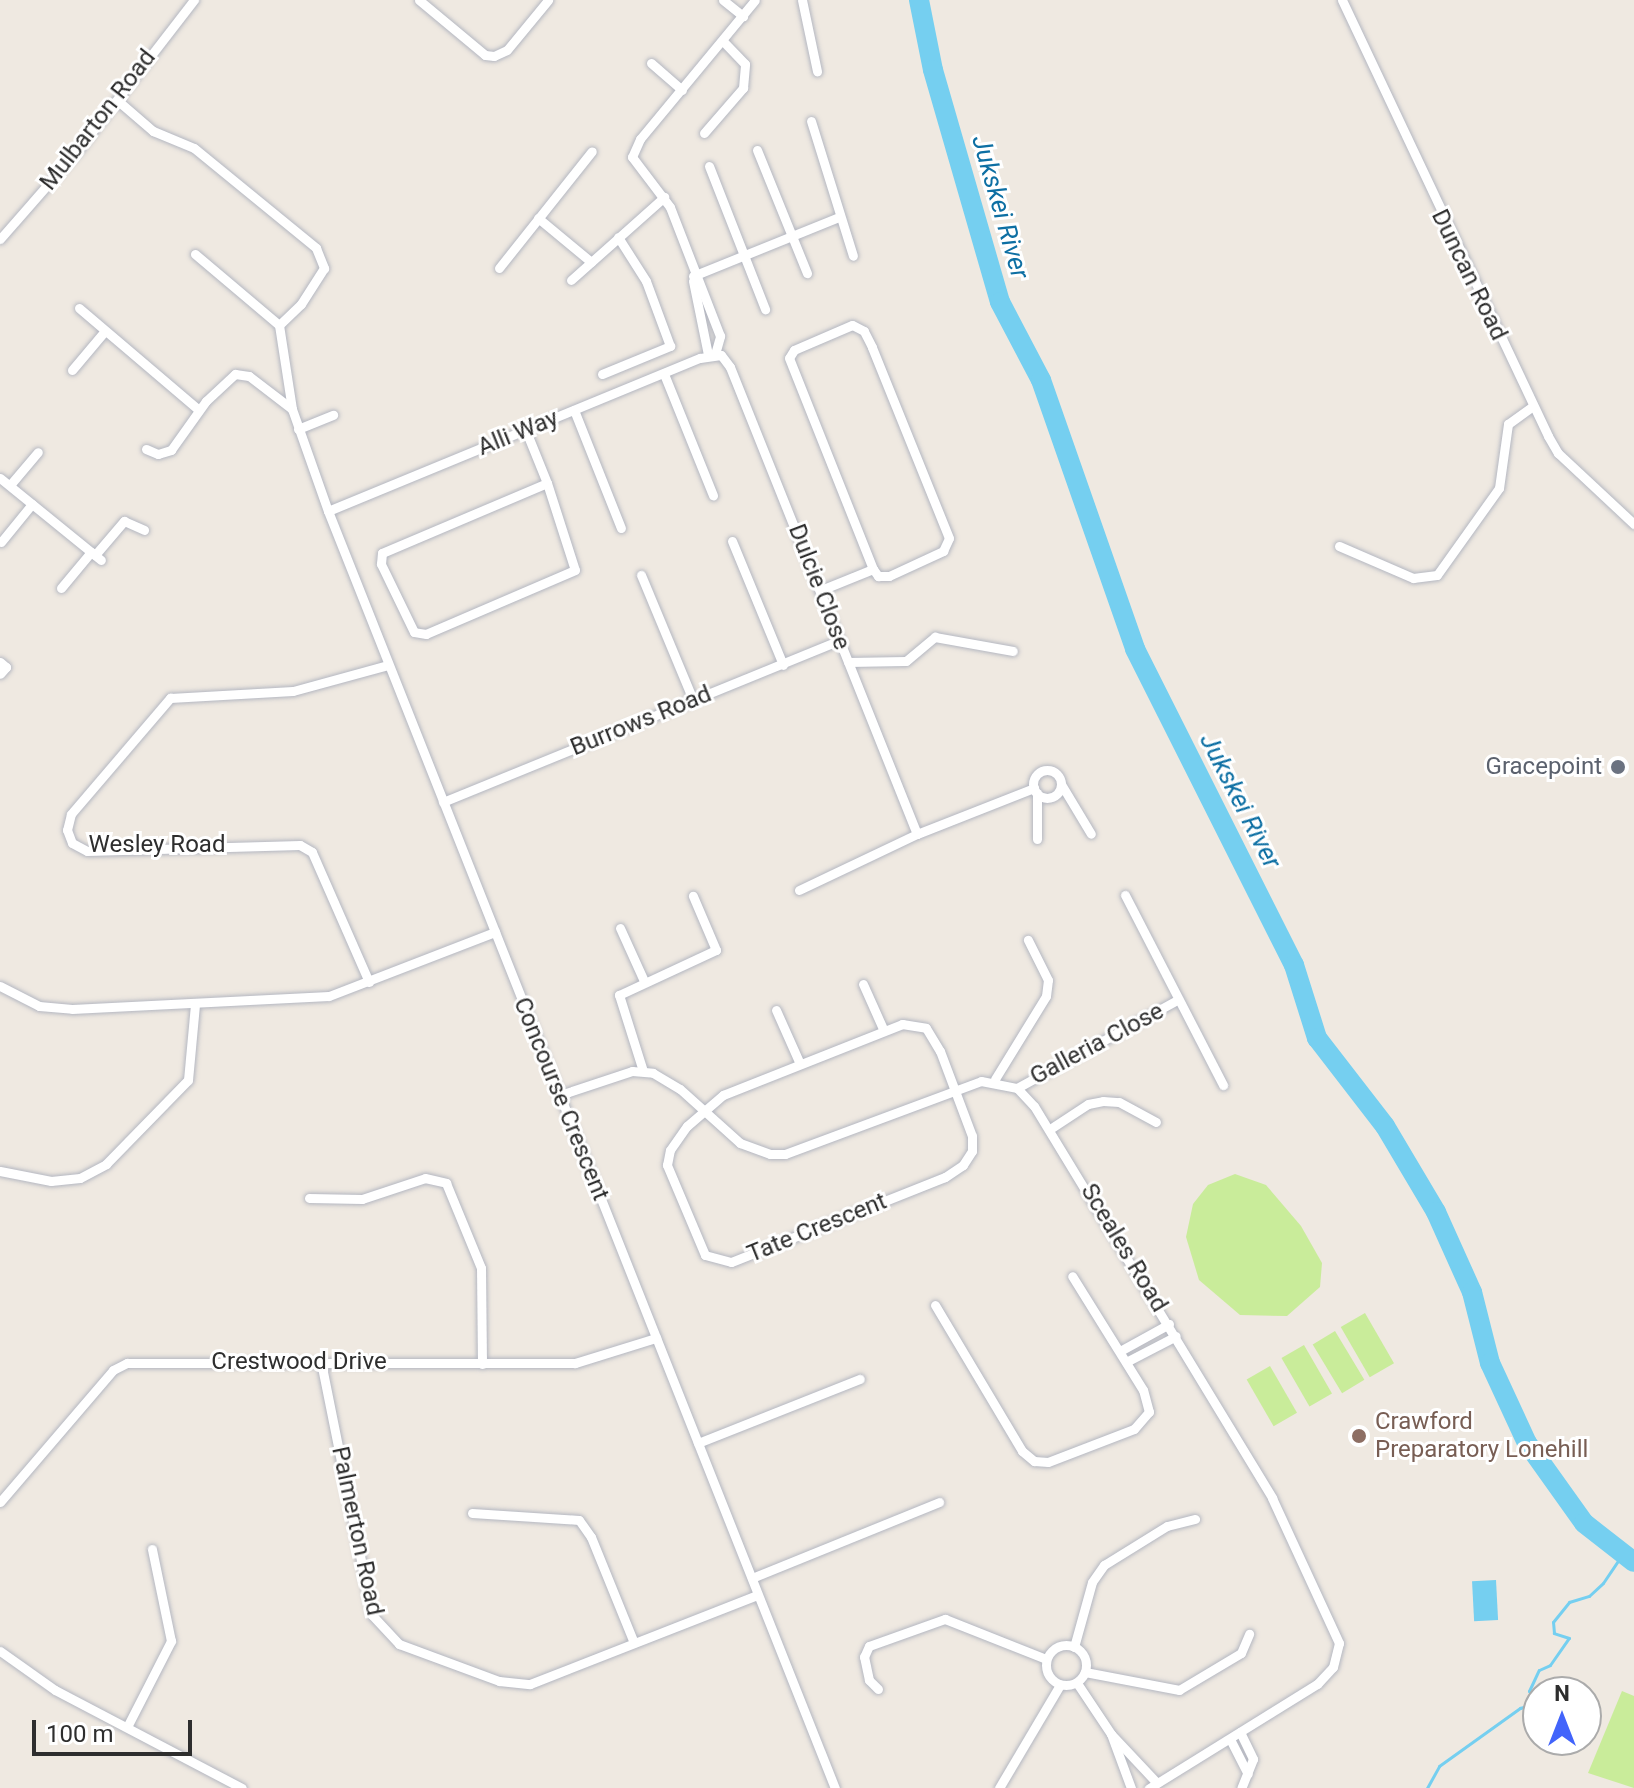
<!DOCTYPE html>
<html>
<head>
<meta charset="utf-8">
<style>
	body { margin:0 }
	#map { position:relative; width:1634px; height:1788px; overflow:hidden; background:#efe9e1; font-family:Roboto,sans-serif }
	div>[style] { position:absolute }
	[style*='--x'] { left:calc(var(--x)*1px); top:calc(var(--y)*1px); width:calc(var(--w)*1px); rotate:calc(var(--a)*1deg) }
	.pitch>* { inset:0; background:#c9ec9a; transform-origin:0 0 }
	.water>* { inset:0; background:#75cff0; transform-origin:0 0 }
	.stream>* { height:3px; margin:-1.5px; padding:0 1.5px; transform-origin:1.5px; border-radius:1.5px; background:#75cff0 }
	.river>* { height:20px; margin:-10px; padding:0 10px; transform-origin:10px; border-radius:10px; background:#75cff0 }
	.roads { filter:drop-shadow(0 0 2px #b4b7c1) drop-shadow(0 0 2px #b4b7c1) }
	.minor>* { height:9px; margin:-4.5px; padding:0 4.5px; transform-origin:4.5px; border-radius:4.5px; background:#fff }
	.minor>.ring { margin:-4.5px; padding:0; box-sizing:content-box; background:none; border:9px solid #fff; border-radius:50% }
	.dots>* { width:22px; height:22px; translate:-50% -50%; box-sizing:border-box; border:4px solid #fff; border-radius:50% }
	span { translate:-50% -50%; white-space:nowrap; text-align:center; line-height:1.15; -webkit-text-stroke:6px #fff; paint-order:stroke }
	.street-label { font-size:24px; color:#2e2e2e }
	.worship-label { font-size:24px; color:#5b616d }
	.right { translate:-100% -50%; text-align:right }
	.education-label { font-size:24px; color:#785e54 }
	.left { translate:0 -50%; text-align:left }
	.water-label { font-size:26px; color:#0d6fa3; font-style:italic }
	.north { position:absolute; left:1522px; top:1676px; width:80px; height:80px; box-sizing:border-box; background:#fff; border:2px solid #ababab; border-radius:50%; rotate:0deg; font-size:22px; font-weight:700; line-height:32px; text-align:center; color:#2e2e2e }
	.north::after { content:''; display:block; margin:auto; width:28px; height:36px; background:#4264fb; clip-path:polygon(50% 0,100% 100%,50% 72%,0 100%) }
	.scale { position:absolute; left:32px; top:1720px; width:160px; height:36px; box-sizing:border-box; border:4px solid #2e2e2e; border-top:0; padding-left:10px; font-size:24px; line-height:28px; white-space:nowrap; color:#2e2e2e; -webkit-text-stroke:6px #fff; paint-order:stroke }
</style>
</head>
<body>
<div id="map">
	<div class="pitch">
		<i style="clip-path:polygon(1235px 1174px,1266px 1185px,1301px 1226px,1322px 1263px,1320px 1287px,1287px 1316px,1240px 1315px,1199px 1280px,1186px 1237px,1193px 1204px,1208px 1185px)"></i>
		<i style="left:1365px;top:1313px;width:58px;height:28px;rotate:60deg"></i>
		<i style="left:1335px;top:1331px;width:57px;height:26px;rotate:59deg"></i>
		<i style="left:1304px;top:1345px;width:56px;height:26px;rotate:60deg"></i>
		<i style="left:1270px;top:1366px;width:54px;height:27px;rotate:60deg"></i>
		<i style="clip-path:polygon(1622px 1691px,1634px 1696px,1634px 1788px,1588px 1773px)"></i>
	</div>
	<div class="water">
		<i style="left:1496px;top:1580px;width:40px;height:24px;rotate:87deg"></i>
	</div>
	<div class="stream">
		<i style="--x:1538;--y:1703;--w:15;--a:-127"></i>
		<i style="--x:1529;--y:1691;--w:23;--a:-65"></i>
		<i style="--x:1539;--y:1670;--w:12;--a:-24"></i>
		<i style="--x:1550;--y:1665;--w:33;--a:-55"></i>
		<i style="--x:1569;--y:1638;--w:16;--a:-162"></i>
		<i style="--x:1554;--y:1633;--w:11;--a:-95"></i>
		<i style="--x:1553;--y:1622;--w:26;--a:-51"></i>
		<i style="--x:1569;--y:1602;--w:21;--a:-17"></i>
		<i style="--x:1589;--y:1596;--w:19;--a:-43"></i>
		<i style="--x:1603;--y:1583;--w:36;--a:-56"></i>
		<i style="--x:1427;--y:1788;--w:25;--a:-61"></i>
		<i style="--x:1439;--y:1766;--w:100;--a:-35.6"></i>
		<i style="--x:1520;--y:1708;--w:19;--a:-16"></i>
	</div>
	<div class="river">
		<i style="--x:919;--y:0;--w:71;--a:78.7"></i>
		<i style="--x:933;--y:70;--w:241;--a:73.9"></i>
		<i style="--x:1000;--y:302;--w:88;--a:62.3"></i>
		<i style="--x:1041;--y:380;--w:285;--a:70.7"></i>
		<i style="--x:1135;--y:649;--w:354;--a:63.3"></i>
		<i style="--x:1294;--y:965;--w:77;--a:72.5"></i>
		<i style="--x:1317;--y:1038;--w:111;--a:52.3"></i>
		<i style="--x:1385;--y:1126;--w:100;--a:59.3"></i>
		<i style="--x:1436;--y:1212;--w:88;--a:65.8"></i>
		<i style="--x:1472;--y:1292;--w:73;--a:75.8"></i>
		<i style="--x:1490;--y:1363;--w:88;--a:65.2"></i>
		<i style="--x:1527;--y:1443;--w:98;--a:54.5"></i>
		<i style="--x:1584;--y:1523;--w:63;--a:38"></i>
	</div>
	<div class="roads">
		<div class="minor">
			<i style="--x:419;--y:0;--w:86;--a:39.8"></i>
			<i style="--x:485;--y:55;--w:9;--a:6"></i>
			<i style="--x:494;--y:56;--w:14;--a:-25"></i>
			<i style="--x:507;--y:50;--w:65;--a:-50.6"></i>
			<i style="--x:723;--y:0;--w:26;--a:39"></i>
			<i style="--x:802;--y:0;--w:73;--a:78.1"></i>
			<i style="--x:1342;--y:0;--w:482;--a:64.7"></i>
			<i style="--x:1548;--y:436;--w:20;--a:60"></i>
			<i style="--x:1558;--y:453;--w:104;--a:43.1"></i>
			<i style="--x:651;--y:63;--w:41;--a:41.1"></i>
			<i style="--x:117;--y:100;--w:48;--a:40.7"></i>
			<i style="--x:153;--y:131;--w:44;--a:22.5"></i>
			<i style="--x:194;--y:148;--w:158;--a:39.3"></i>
			<i style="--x:316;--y:248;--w:22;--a:68"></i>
			<i style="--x:324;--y:268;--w:43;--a:122.6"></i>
			<i style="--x:301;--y:304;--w:30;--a:136"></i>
			<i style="--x:279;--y:325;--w:110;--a:-139.8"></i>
			<i style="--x:811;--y:121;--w:141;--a:72.7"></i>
			<i style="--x:704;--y:133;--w:60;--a:-49.1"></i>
			<i style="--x:743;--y:88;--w:24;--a:-85"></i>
			<i style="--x:745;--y:64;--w:32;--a:-134"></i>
			<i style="--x:757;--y:150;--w:133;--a:67.9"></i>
			<i style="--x:709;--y:166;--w:154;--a:68.6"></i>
			<i style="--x:538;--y:218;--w:69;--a:39.7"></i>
			<i style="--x:0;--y:239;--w:118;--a:-48.8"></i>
			<i style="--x:78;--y:150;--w:190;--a:-52.3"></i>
			<i style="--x:499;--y:268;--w:149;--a:-51.5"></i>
			<i style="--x:693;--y:276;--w:157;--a:-22"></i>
			<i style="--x:571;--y:280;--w:125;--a:-41.7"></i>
			<i style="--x:693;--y:281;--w:76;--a:78.5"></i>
			<i style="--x:79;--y:308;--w:157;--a:40.4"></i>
			<i style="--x:279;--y:325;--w:85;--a:81.2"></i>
			<i style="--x:292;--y:409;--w:108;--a:70.6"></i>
			<i style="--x:328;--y:511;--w:1374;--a:68.35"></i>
			<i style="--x:715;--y:354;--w:19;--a:-74"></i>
			<i style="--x:720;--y:336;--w:138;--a:-111.2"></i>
			<i style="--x:670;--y:207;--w:63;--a:-127.2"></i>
			<i style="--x:632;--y:157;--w:20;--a:-66"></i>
			<i style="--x:640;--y:139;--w:180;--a:-50.4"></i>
			<i style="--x:72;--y:370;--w:50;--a:-49.9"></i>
			<i style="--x:602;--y:374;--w:74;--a:-22.4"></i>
			<i style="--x:670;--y:346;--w:69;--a:-110.3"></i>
			<i style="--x:646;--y:281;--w:52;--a:-122.5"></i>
			<i style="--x:664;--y:374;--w:131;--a:68"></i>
			<i style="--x:574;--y:410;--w:127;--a:68.3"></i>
			<i style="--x:298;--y:429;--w:38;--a:-22"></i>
			<i style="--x:526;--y:431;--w:56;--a:68"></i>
			<i style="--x:547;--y:483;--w:91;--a:72.2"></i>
			<i style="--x:575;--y:570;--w:162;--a:156.8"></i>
			<i style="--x:426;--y:634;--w:12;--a:-171"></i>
			<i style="--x:414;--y:632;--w:76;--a:-115.9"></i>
			<i style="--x:381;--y:564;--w:11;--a:-85"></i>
			<i style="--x:382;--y:553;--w:179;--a:-23"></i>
			<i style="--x:146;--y:449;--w:13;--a:23"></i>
			<i style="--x:158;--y:454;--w:14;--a:-17"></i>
			<i style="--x:171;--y:450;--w:60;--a:-54.5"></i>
			<i style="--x:206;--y:401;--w:40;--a:-43"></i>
			<i style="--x:235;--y:374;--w:14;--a:8"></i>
			<i style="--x:249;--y:376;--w:54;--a:37.5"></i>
			<i style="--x:0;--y:478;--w:130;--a:39.1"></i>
			<i style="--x:10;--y:485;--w:43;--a:-49.7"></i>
			<i style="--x:328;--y:511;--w:402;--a:-22.4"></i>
			<i style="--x:700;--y:358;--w:21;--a:-8"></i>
			<i style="--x:721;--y:355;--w:15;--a:53"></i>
			<i style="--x:730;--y:367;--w:503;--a:68.18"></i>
			<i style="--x:732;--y:541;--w:134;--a:67.6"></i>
			<i style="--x:1;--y:542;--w:49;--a:-50.8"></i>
			<i style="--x:1339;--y:546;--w:81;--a:23.4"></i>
			<i style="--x:1413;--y:578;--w:24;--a:-7"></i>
			<i style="--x:1437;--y:575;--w:107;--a:-54.5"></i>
			<i style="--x:1499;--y:488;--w:65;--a:-82"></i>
			<i style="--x:1508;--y:424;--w:31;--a:-36"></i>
			<i style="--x:95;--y:555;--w:45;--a:-49.5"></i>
			<i style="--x:124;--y:521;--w:22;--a:24"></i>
			<i style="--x:641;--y:575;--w:135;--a:67.4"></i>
			<i style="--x:61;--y:588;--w:47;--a:-50.2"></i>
			<i style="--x:821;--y:590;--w:56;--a:-22"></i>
			<i style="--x:873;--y:569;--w:9;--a:54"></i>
			<i style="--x:878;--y:576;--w:11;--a:0"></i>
			<i style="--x:889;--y:576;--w:60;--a:-24.8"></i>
			<i style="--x:943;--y:551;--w:14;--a:-65"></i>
			<i style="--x:949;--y:538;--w:206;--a:-112"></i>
			<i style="--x:872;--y:347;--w:18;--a:-117"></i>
			<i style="--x:864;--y:331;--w:13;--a:-153"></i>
			<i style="--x:852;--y:325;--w:63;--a:156.7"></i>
			<i style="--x:794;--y:350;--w:9;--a:122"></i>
			<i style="--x:789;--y:358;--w:227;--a:68.3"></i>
			<i style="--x:0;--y:662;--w:8;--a:40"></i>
			<i style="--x:6;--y:667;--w:9;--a:131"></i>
			<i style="--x:848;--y:662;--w:58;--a:-1"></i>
			<i style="--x:906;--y:661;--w:38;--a:-40"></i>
			<i style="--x:935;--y:637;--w:79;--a:10.2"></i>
			<i class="ring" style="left:1033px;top:770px;width:19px;height:19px"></i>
			<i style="--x:1061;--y:784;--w:58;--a:59"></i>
			<i style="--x:443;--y:802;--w:428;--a:-22.2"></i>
			<i style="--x:1037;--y:839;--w:46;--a:-90"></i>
			<i style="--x:799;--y:890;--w:131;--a:-25.4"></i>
			<i style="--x:917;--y:834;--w:126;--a:-21.5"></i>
			<i style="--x:1125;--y:895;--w:214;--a:62.7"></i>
			<i style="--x:620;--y:928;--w:58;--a:65.6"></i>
			<i style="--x:369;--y:982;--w:142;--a:-113.7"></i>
			<i style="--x:312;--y:852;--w:14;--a:-150"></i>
			<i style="--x:300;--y:845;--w:213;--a:178.4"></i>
			<i style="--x:87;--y:851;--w:17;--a:-152"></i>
			<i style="--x:72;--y:843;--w:14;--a:-111"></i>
			<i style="--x:67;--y:830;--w:16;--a:-76"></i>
			<i style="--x:71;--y:814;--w:153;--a:-49.5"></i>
			<i style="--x:170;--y:698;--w:123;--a:-3.3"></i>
			<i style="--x:293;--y:691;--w:98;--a:-15.3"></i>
			<i style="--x:863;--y:984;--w:51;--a:65.9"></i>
			<i style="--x:0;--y:986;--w:44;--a:27.1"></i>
			<i style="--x:39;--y:1006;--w:33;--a:5"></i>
			<i style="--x:72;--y:1009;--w:257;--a:-2.9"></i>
			<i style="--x:329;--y:996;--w:178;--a:-21.1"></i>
			<i style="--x:776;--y:1010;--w:59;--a:66"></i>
			<i style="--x:902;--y:1024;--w:24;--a:9"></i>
			<i style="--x:926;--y:1028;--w:27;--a:59"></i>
			<i style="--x:940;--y:1051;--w:91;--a:69.4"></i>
			<i style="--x:972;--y:1136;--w:15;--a:90"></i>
			<i style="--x:972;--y:1151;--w:17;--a:123"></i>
			<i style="--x:963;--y:1165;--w:22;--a:146"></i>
			<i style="--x:945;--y:1177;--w:230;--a:158.3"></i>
			<i style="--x:731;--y:1262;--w:27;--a:-165"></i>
			<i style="--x:705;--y:1255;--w:98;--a:-112.9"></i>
			<i style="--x:667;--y:1165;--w:15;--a:-79"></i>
			<i style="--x:670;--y:1150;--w:29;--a:-55"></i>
			<i style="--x:687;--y:1126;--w:48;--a:-40.7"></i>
			<i style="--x:723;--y:1095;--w:193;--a:-21.6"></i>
			<i style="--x:643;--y:1071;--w:80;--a:-107.5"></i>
			<i style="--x:619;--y:995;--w:107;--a:-24.9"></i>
			<i style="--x:716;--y:950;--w:59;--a:-113.1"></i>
			<i style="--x:995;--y:1079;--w:97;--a:-58.4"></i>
			<i style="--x:1046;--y:996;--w:16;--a:-83"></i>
			<i style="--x:1048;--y:980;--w:45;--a:-116.6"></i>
			<i style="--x:1017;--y:1088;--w:183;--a:-28.8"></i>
			<i style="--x:560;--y:1095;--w:76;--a:-18.4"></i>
			<i style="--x:632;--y:1071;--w:21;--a:5"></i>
			<i style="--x:653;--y:1073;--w:31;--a:31"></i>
			<i style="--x:680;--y:1089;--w:81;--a:42"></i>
			<i style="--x:740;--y:1143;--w:32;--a:20"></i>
			<i style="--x:770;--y:1154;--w:15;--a:0"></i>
			<i style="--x:785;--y:1154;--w:209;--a:-20.4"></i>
			<i style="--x:981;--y:1081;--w:37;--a:11"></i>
			<i style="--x:1017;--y:1088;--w:25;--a:47"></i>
			<i style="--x:1034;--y:1106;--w:459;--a:58.7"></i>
			<i style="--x:1272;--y:1498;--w:160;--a:65.2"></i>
			<i style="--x:1339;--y:1643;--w:25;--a:104"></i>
			<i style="--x:1333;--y:1667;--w:23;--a:133"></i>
			<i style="--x:1317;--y:1684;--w:198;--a:148.2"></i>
			<i style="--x:1050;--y:1129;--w:45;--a:-33.3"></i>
			<i style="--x:1088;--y:1104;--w:15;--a:-11"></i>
			<i style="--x:1103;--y:1101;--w:16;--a:4"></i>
			<i style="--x:1119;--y:1102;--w:42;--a:28.4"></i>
			<i style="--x:0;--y:1171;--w:52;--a:11.1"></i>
			<i style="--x:51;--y:1181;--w:29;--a:-6"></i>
			<i style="--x:80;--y:1178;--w:30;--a:-28"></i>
			<i style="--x:106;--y:1164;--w:117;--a:-45.7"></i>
			<i style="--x:188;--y:1080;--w:76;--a:-84.7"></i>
			<i style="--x:309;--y:1198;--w:53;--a:1.1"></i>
			<i style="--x:362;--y:1199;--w:66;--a:-18.4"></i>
			<i style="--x:425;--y:1178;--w:22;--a:13"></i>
			<i style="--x:446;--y:1183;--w:92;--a:67.6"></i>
			<i style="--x:481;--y:1268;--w:96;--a:89.4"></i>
			<i style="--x:935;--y:1305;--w:170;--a:59.2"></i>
			<i style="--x:1022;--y:1451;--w:16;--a:40"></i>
			<i style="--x:1034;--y:1461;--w:14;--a:4"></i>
			<i style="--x:1048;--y:1462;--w:92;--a:-21"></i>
			<i style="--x:1134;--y:1429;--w:23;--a:-49"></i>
			<i style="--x:1149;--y:1412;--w:23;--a:-105"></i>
			<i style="--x:1143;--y:1390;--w:134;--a:-121.9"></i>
			<i style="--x:1120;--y:1351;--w:56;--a:-28.9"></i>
			<i style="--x:321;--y:1362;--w:258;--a:78.6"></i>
			<i style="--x:372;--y:1615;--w:40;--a:47"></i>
			<i style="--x:399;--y:1644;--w:107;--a:20.3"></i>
			<i style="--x:499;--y:1681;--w:31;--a:6"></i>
			<i style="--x:530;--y:1684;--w:244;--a:-21.4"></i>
			<i style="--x:1126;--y:1362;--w:56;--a:-27.5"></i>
			<i style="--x:698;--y:1443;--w:174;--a:-21.6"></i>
			<i style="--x:0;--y:1502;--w:174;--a:-49.4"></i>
			<i style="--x:113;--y:1370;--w:16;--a:-27"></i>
			<i style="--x:127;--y:1363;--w:448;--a:0"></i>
			<i style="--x:575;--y:1363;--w:85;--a:-17.2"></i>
			<i style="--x:472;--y:1513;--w:107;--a:3.7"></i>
			<i style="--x:579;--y:1520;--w:21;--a:55"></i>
			<i style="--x:591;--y:1537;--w:114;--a:67.9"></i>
			<i style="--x:752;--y:1578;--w:202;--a:-22.1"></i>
			<i class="ring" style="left:1046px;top:1645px;width:31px;height:31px"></i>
			<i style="--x:1074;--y:1647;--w:67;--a:-74.5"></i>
			<i style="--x:1092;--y:1582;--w:21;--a:-55"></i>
			<i style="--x:1104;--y:1565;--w:74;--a:-31.8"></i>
			<i style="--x:1167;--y:1526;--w:29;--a:-14"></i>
			<i style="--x:0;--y:1651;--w:67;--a:35.3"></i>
			<i style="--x:55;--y:1690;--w:211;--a:27.7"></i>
			<i style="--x:1085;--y:1672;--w:96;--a:10.8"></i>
			<i style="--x:1179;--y:1690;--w:72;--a:-30.8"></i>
			<i style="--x:1241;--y:1653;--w:21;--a:-67"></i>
			<i style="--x:1077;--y:1683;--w:61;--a:56.3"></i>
			<i style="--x:1111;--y:1734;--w:67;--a:46.8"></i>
			<i style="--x:878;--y:1689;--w:13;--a:-135"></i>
			<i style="--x:869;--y:1680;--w:24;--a:-102"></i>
			<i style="--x:864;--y:1657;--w:12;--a:-66"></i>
			<i style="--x:869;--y:1646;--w:81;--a:-19.6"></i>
			<i style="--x:945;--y:1619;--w:109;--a:21.6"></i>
			<i style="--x:127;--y:1727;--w:97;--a:-62.9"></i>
			<i style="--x:171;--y:1641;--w:94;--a:-101.7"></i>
			<i style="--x:1240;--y:1732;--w:30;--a:64"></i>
			<i style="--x:1253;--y:1759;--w:31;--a:112"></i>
			<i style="--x:1111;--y:1734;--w:58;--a:69.7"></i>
			<i style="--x:1230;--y:1739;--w:39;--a:63"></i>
			<i style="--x:999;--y:1788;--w:120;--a:-59.4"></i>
		</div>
	</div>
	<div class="dots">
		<i style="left:1618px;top:767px;background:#6b7280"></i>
		<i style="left:1359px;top:1436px;background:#8d6e63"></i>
	</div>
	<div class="street-label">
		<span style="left:98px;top:120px;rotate:-52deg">Mulbarton Road</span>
		<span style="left:1469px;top:275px;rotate:64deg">Duncan Road</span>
		<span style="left:518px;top:433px;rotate:-22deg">Alli Way</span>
		<span style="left:819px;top:587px;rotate:69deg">Dulcie Close</span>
		<span style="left:641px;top:721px;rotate:-22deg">Burrows Road</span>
		<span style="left:157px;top:845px">Wesley Road</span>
		<span style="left:1097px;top:1044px;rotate:-28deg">Galleria Close</span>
		<span style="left:561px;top:1099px;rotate:68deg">Concourse Crescent</span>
		<span style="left:817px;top:1228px;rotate:-22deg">Tate Crescent</span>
		<span style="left:1124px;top:1248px;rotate:59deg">Sceales Road</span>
		<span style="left:299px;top:1362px">Crestwood Drive</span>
		<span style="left:357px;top:1531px;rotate:78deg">Palmerton Road</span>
	</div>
	<div class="worship-label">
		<span class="right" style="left:1602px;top:767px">Gracepoint</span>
	</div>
	<div class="education-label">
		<span class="left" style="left:1375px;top:1436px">Crawford<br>Preparatory Lonehill</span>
	</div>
	<div class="water-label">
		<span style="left:1000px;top:207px;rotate:74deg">Jukskei River</span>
		<span style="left:1240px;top:801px;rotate:63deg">Jukskei River</span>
	</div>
	<div class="north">N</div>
	<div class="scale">100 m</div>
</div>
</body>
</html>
